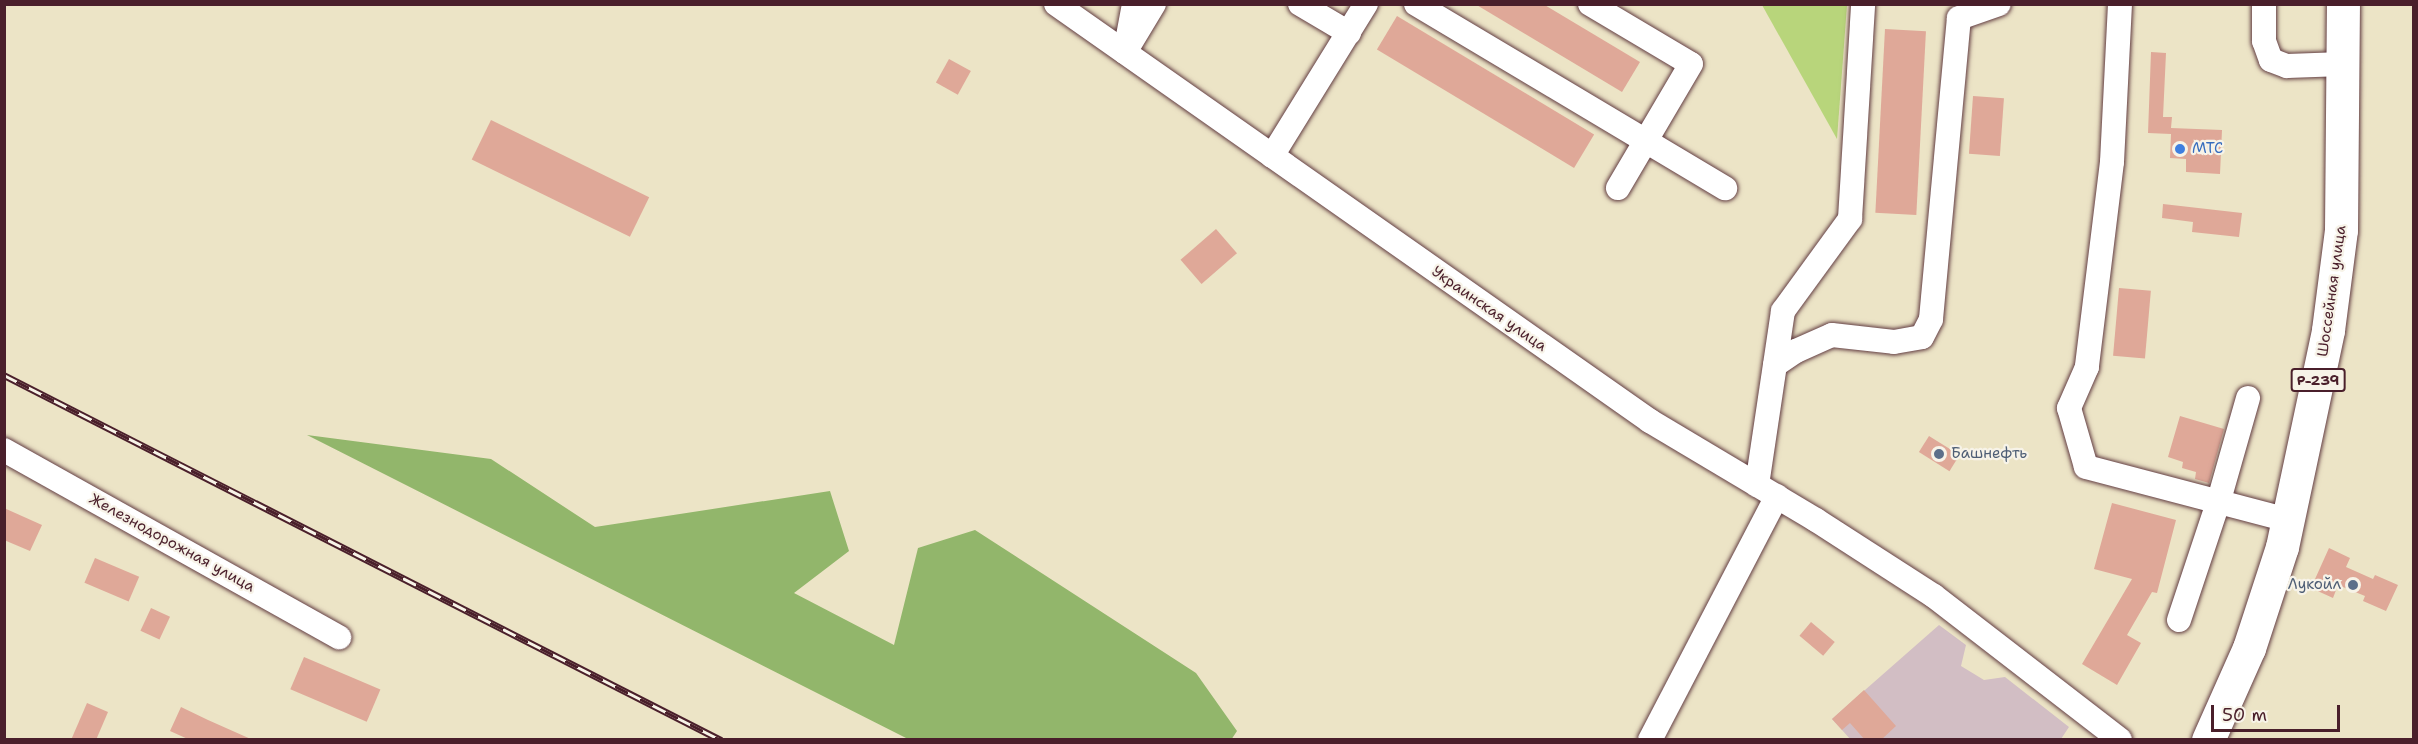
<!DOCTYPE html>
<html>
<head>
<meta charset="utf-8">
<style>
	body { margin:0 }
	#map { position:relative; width:2418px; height:744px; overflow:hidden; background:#ece4c6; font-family:"Shantell Sans",sans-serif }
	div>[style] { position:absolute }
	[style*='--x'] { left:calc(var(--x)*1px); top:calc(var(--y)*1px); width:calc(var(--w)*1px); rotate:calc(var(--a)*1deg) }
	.industrial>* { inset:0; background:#d2bec4 }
	.green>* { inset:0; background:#b8d57b }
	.forest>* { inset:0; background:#92b66b }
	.building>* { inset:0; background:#dfa898; transform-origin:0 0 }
	.roads { filter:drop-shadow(0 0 2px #623d42) drop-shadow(0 0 2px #623d42) }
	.minor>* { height:24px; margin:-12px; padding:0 12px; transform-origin:12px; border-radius:12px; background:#fff }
	.highway>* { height:33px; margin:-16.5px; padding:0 16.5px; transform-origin:16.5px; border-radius:16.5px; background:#fff }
	.rail>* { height:7px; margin-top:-3.5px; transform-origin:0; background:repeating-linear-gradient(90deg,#f7f3e8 0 14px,#4a1f2b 0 28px); box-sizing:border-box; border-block:2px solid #4a1f2b }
	.dots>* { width:16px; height:16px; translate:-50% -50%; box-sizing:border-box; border:3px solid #f7f3e8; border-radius:50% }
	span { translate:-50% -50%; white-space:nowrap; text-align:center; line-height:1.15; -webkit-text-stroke:4.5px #f7f3e8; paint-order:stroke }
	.shield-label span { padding:2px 4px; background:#f7f3e8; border:2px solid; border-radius:4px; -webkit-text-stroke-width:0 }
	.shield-label { font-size:14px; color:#4a1f2b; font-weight:700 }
	.shop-label { font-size:15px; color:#366cbe }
	.left { translate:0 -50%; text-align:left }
	.street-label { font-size:15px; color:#4a1f2b }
	.service-label { font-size:15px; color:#4e5e75 }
	.right { translate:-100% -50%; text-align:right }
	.frame { position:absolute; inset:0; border:6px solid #4a1f2b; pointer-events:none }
	.scale { position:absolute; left:2211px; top:705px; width:129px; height:27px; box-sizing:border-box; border:3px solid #4a1f2b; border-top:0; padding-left:8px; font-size:18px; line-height:21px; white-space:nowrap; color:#4a1f2b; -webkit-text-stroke:4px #f7f3e8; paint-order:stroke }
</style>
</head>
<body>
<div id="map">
	<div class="industrial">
		<i style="clip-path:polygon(1939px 625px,1966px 645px,1961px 666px,1984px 680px,2005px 677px,2069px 727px,2061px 739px,1851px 740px,1832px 719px)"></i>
	</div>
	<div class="green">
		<i style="clip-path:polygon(1762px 5px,1847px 5px,1837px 139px)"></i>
	</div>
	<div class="forest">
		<i style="clip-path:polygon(307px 435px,491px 459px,595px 527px,830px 491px,849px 551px,794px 593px,894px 645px,918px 548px,975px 530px,1196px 673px,1237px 731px,1231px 740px,908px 739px)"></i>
	</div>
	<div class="building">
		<i style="clip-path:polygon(1475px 4px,1543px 4px,1640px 62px,1622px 92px)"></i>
		<i style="left:1397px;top:16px;width:230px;height:39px;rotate:31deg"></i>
		<i style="left:1885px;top:29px;width:41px;height:184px;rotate:3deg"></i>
		<i style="clip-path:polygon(2151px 52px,2166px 53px,2163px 117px,2172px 117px,2171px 128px,2222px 130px,2220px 174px,2186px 172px,2186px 159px,2170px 158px,2171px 134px,2148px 133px)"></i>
		<i style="left:949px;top:59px;width:25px;height:27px;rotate:29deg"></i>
		<i style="left:1973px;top:96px;width:31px;height:58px;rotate:4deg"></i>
		<i style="left:491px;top:120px;width:176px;height:44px;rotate:26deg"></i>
		<i style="clip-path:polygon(2163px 204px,2242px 213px,2239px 237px,2192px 232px,2193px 222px,2162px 218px)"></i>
		<i style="left:1216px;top:229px;width:32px;height:47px;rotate:49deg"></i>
		<i style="left:2119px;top:288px;width:32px;height:68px;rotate:5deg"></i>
		<i style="clip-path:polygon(2180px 416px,2224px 429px,2209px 483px,2195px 479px,2196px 472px,2182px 468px,2183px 462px,2168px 457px)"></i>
		<i style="left:1929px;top:436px;width:36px;height:19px;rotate:32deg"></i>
		<i style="clip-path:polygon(2112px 503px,2176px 520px,2157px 593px,2152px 592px,2127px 635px,2141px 643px,2117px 685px,2082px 664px,2132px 579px,2094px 569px)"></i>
		<i style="clip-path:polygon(4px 508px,42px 525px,30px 551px,4px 540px)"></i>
		<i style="clip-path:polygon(2329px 548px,2350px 558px,2346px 567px,2373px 579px,2375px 575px,2398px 585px,2386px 611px,2363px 601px,2365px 596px,2338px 585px,2333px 598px,2311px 588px)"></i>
		<i style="left:95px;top:558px;width:48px;height:27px;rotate:23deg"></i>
		<i style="left:151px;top:608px;width:21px;height:25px;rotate:25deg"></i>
		<i style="left:1811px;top:622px;width:31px;height:18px;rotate:40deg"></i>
		<i style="left:304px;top:657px;width:83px;height:35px;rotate:23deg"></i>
		<i style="clip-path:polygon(1864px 690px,1896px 726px,1881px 740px,1865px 740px,1850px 723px,1842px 730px,1832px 719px)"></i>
		<i style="clip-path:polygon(87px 703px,108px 712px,96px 740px,71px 740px)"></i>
		<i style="clip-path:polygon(181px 707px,208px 720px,253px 740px,190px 740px,170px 731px)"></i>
	</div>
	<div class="roads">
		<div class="minor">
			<i style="--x:1056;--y:4;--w:726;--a:35.07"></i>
			<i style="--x:1650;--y:421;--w:193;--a:30.8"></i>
			<i style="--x:1816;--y:520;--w:140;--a:32.8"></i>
			<i style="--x:1934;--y:596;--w:235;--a:37.7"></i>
			<i style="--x:1134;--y:4;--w:49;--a:100.6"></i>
			<i style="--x:1125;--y:52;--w:56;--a:-58.9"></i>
			<i style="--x:1300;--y:4;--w:57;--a:30.6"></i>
			<i style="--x:1416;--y:4;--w:360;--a:30.8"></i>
			<i style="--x:1590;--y:4;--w:117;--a:30.7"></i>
			<i style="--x:1691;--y:64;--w:144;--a:120.5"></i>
			<i style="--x:2120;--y:4;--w:158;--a:92.9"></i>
			<i style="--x:2112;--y:162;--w:207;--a:97"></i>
			<i style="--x:2087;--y:367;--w:45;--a:113.7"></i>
			<i style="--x:2069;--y:408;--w:61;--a:73.9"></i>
			<i style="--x:2086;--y:467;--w:209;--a:14.7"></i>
			<i style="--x:2264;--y:4;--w:37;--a:90"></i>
			<i style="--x:2264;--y:41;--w:20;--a:70"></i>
			<i style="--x:2271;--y:60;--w:17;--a:21"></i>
			<i style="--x:2287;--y:66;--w:56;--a:-2"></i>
			<i style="--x:1272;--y:156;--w:179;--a:-58.3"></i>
			<i style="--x:1775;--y:365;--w:25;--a:-34"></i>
			<i style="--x:1796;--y:351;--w:39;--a:-24"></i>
			<i style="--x:1832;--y:335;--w:62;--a:6.4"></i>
			<i style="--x:1894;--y:342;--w:28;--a:-10"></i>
			<i style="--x:1922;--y:337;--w:20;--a:-63"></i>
			<i style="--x:1931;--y:319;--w:302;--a:-84.7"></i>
			<i style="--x:1959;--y:18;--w:42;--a:-19.3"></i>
			<i style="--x:4;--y:450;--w:384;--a:29.2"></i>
			<i style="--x:1757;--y:485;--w:176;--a:-81.5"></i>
			<i style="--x:1783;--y:311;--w:114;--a:-53.9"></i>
			<i style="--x:1850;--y:219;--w:215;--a:-86.5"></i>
			<i style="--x:2179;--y:620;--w:126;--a:-71.6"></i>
			<i style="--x:2219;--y:500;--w:106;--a:-74.1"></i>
			<i style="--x:1650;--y:740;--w:275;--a:-62.5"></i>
		</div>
		<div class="highway">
			<i style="--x:2208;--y:740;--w:101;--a:-66"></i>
			<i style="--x:2249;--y:648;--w:106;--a:-71.9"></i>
			<i style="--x:2282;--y:547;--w:222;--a:-78"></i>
			<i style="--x:2328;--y:330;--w:101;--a:-82.6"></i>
			<i style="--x:2341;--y:230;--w:226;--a:-89.5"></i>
		</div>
	</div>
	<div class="rail">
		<i style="--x:4;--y:375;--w:805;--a:26.98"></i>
	</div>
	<div class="dots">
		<i style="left:2180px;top:149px;background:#3f7fe0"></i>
		<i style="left:1939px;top:454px;background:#5c6f8a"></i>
		<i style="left:2353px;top:585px;background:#5c6f8a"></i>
	</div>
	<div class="shield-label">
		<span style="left:2318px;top:380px">Р-239</span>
	</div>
	<div class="shop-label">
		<span class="left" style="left:2192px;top:149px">МТС</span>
	</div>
	<div class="street-label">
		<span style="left:2332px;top:291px;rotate:-82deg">Шоссейная улица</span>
		<span style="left:1489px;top:309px;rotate:35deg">Украинская улица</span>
		<span style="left:172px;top:543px;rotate:29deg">Железнодорожная улица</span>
	</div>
	<div class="service-label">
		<span class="left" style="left:1951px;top:454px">Башнефть</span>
		<span class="right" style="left:2341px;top:585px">Лукойл</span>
	</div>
	<div class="frame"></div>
	<div class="scale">50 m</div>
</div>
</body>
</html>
